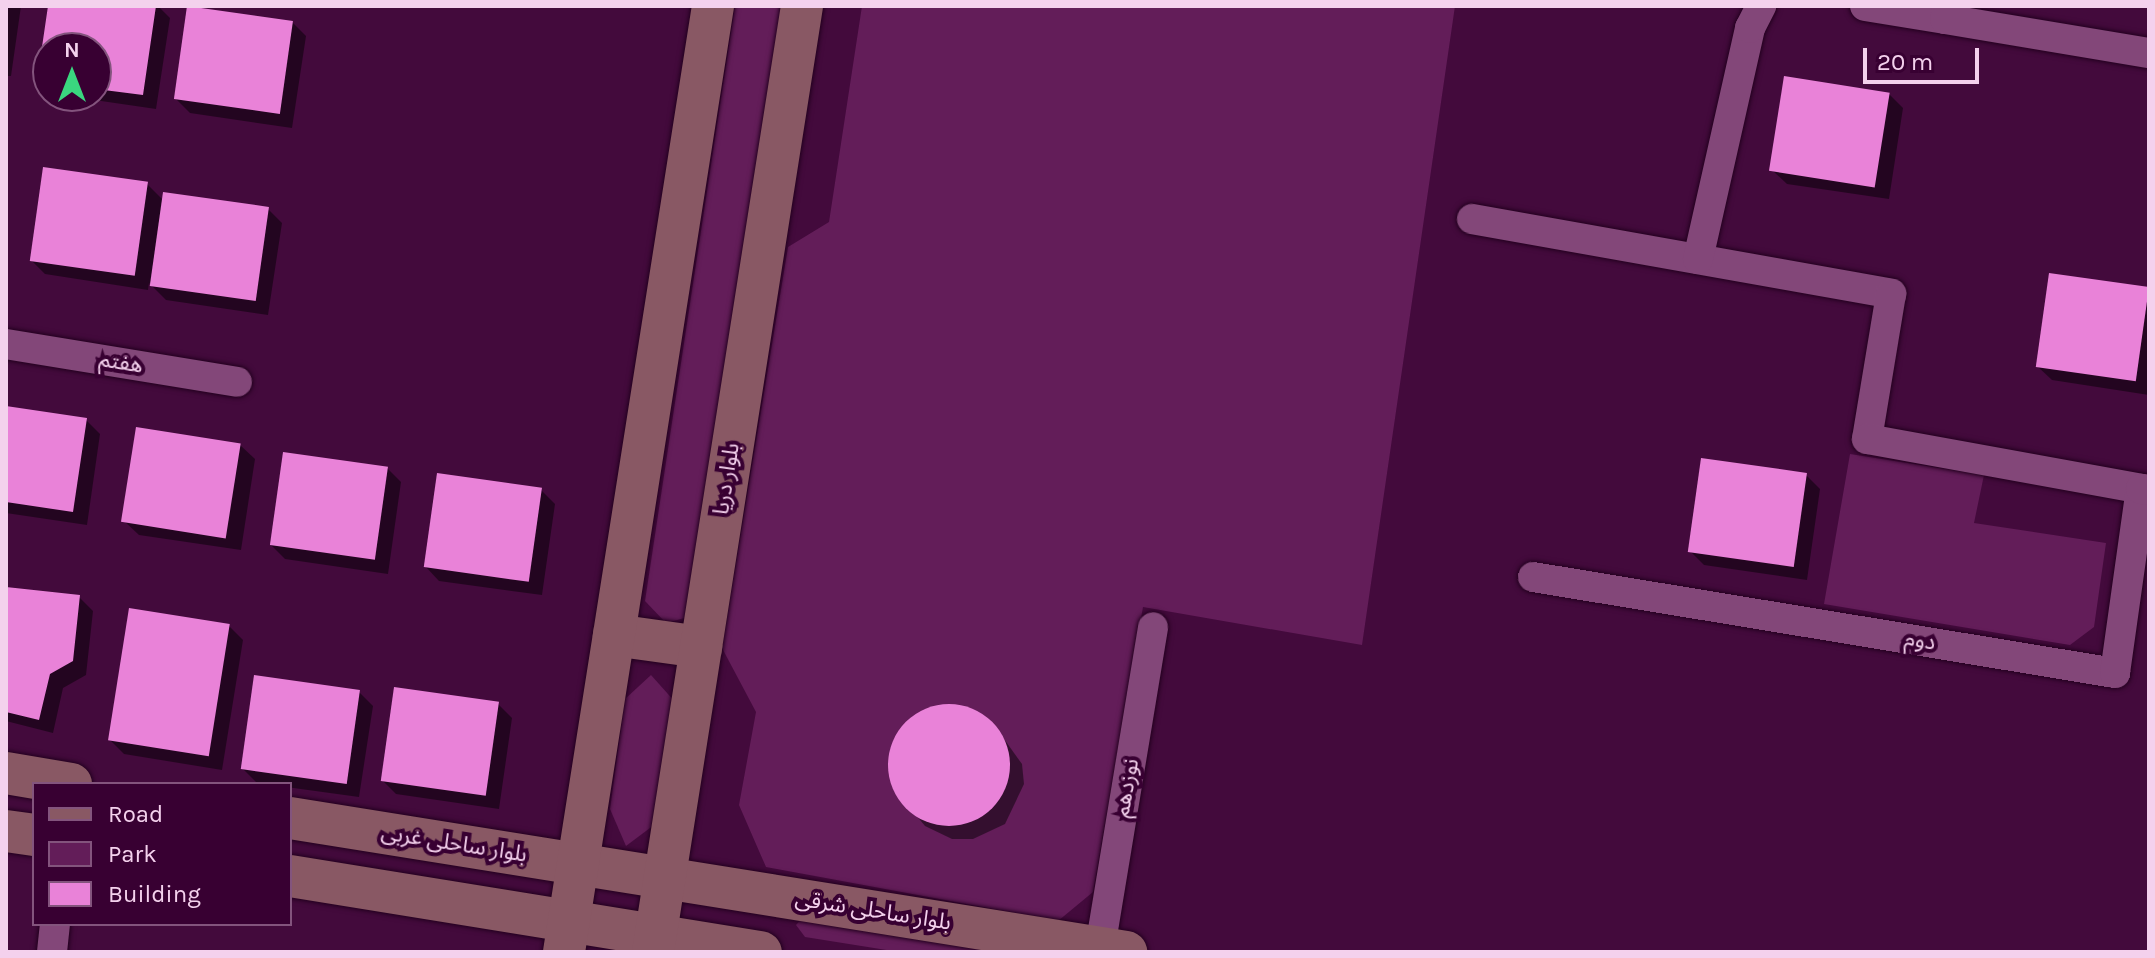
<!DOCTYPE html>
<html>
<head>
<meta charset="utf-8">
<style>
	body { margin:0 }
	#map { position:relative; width:2155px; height:958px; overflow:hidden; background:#430a3c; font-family:Karla,"Noto Sans Arabic",sans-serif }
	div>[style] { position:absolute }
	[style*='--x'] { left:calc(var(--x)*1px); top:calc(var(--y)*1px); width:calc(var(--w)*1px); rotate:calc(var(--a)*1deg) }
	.green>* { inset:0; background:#631d59 }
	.shadow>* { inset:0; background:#0007 }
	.building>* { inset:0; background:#e982d8; transform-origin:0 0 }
	.round { border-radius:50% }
	.roads { filter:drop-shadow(0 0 2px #23001f) drop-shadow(0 0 2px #23001f) }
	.street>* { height:30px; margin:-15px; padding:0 15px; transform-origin:15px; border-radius:15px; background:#834779 }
	.secondary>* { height:42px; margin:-21px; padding:0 21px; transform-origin:21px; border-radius:21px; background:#895864 }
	span { translate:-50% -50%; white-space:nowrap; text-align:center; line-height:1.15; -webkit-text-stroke:8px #380032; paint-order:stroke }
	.street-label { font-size:22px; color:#f4d1ed }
	.frame { position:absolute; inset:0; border:8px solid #f4d1ed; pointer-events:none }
	.legend { position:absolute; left:32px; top:782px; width:260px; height:144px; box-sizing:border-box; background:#380032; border:2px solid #83547d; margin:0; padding:10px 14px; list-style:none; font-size:24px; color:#f4d1ed }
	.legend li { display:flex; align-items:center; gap:16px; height:40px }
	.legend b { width:40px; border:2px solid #83547d }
	.north { position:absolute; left:32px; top:32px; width:80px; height:80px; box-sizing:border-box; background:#380032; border:2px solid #83547d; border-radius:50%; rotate:0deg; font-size:22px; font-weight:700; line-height:32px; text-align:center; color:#f4d1ed }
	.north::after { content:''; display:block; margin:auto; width:28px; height:36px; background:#3ad77f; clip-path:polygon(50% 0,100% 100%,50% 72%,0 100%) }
	.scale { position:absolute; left:1863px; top:48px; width:116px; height:36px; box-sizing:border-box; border:4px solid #f4d1ed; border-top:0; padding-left:10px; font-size:24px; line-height:28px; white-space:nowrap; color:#f4d1ed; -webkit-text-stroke:6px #380032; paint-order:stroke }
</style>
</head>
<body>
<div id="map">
	<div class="green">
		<i style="clip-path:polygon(735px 6px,785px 6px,692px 616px,666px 623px,645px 601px)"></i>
		<i style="clip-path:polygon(862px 6px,1455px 6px,1362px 645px,1143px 607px,1093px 892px,1058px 921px,766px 867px,739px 805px,756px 712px,722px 648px,788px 247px,829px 222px)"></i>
		<i style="clip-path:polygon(1850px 454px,1984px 475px,1974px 523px,2106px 543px,2094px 627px,2070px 645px,1824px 604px)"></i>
		<i style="clip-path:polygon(651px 675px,676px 703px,658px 822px,626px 846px,610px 809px,625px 699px)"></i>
		<i style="clip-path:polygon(805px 915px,1030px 952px,899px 952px,805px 937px,796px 925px)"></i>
	</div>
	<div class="shadow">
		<i style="clip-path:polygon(6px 6px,21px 6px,11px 76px,6px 76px)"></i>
		<i style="clip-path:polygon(50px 6px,158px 6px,170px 18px,156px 109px,67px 96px,96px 96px,96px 48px,48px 48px,48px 89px,39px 80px)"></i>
		<i style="clip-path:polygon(292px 22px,306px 36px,292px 128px,190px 113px,176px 99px)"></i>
		<i style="clip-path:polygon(1889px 94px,1903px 108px,1889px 199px,1787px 184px,1772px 170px)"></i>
		<i style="clip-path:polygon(147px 184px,164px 201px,268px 209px,282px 223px,268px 315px,166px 300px,149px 283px,148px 290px,45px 274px,31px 260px)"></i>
		<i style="clip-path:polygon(2051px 275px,2149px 289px,2149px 395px,2052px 380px,2037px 366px)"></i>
		<i style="clip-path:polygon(6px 408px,86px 420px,100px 434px,87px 525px,6px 513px)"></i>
		<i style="clip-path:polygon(240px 445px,255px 459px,241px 550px,139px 535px,124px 521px)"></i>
		<i style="clip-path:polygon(387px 468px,401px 482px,388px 574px,285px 559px,271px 545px)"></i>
		<i style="clip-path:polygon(1806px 475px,1820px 489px,1807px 580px,1704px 565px,1690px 551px)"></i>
		<i style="clip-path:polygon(541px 490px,555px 504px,542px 595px,439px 581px,425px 566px)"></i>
		<i style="clip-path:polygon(6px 589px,79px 597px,93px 611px,86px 675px,63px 688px,53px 733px,6px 721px)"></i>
		<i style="clip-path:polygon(229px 626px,243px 640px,222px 770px,124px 754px,110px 740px)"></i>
		<i style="clip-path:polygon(359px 692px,373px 706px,359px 797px,257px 783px,243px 769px)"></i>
		<i style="clip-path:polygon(498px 704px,512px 718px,499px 809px,396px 794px,382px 780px)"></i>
		<i style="clip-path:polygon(944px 705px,965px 708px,994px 725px,1022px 764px,1024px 784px,1005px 824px,973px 839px,952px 839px,925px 826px,892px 786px,891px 748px,913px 717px)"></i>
	</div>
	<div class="building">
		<i style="clip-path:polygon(48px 6px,156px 6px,143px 95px,96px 89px,96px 48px,48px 48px,48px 82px,37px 81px)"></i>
		<i style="left:187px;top:6px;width:107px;height:94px;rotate:8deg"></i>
		<i style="left:1784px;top:76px;width:107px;height:96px;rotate:9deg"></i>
		<i style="left:43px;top:167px;width:106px;height:95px;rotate:8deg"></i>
		<i style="left:163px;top:192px;width:107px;height:95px;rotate:8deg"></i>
		<i style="left:2049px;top:273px;width:101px;height:95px;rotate:8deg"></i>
		<i style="clip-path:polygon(6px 406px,87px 418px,73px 512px,6px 502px)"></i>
		<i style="left:136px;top:427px;width:106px;height:96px;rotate:9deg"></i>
		<i style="left:283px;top:452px;width:106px;height:94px;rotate:8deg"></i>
		<i style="left:1701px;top:458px;width:107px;height:95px;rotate:8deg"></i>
		<i style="left:437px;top:473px;width:106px;height:95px;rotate:8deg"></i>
		<i style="clip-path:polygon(6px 587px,80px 595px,73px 661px,50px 674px,39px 720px,6px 712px)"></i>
		<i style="left:129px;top:608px;width:102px;height:134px;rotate:9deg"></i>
		<i style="left:254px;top:675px;width:107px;height:95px;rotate:8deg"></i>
		<i style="left:394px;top:687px;width:106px;height:95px;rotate:8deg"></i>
		<i class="round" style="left:888px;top:704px;width:122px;height:122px"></i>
	</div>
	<div class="roads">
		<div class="street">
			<i style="--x:1865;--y:6;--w:81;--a:9.2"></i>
			<i style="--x:1947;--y:6;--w:13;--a:99"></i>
			<i style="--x:1945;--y:19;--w:207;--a:9.5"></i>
			<i style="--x:1472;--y:219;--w:426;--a:10.1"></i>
			<i style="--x:1891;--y:294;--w:147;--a:99.4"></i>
			<i style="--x:1867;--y:439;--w:279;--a:10.3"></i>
			<i style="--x:1698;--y:259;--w:237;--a:-77.3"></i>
			<i style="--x:1750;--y:28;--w:25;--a:-63"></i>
			<i style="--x:6;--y:344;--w:234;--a:9.3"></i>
			<i style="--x:1533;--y:577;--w:590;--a:9.37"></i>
			<i style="--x:2115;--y:673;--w:186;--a:-82"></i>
			<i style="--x:2141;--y:489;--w:8;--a:7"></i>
			<i style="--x:1100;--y:948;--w:325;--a:-80.6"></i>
			<i style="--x:52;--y:952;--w:28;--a:-84"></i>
		</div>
		<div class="secondary">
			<i style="--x:614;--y:635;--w:88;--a:7.9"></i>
			<i style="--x:6;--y:773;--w:66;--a:9.6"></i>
			<i style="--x:290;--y:818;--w:847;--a:9.11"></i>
			<i style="--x:6;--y:831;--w:28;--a:8"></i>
			<i style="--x:290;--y:876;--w:477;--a:9.2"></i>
			<i style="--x:564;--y:952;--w:958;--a:-81.05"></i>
			<i style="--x:653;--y:952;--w:958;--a:-81.05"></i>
		</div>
	</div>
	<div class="street-label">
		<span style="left:121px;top:363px;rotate:9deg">هفتم</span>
		<span style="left:727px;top:479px;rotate:-81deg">بلوار دریا</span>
		<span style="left:1920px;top:641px;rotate:9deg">دوم</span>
		<span style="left:1127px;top:788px;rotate:-80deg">نوزدهم</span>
		<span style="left:454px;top:844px;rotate:9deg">بلوار ساحلی غربی</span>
		<span style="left:873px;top:911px;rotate:9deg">بلوار ساحلی شرقی</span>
	</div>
	<div class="frame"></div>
	<ul class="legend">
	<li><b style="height:10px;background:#895864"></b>Road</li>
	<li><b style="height:22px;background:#631d59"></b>Park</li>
	<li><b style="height:22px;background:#e982d8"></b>Building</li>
	</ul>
	<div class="north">N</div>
	<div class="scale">20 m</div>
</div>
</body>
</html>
